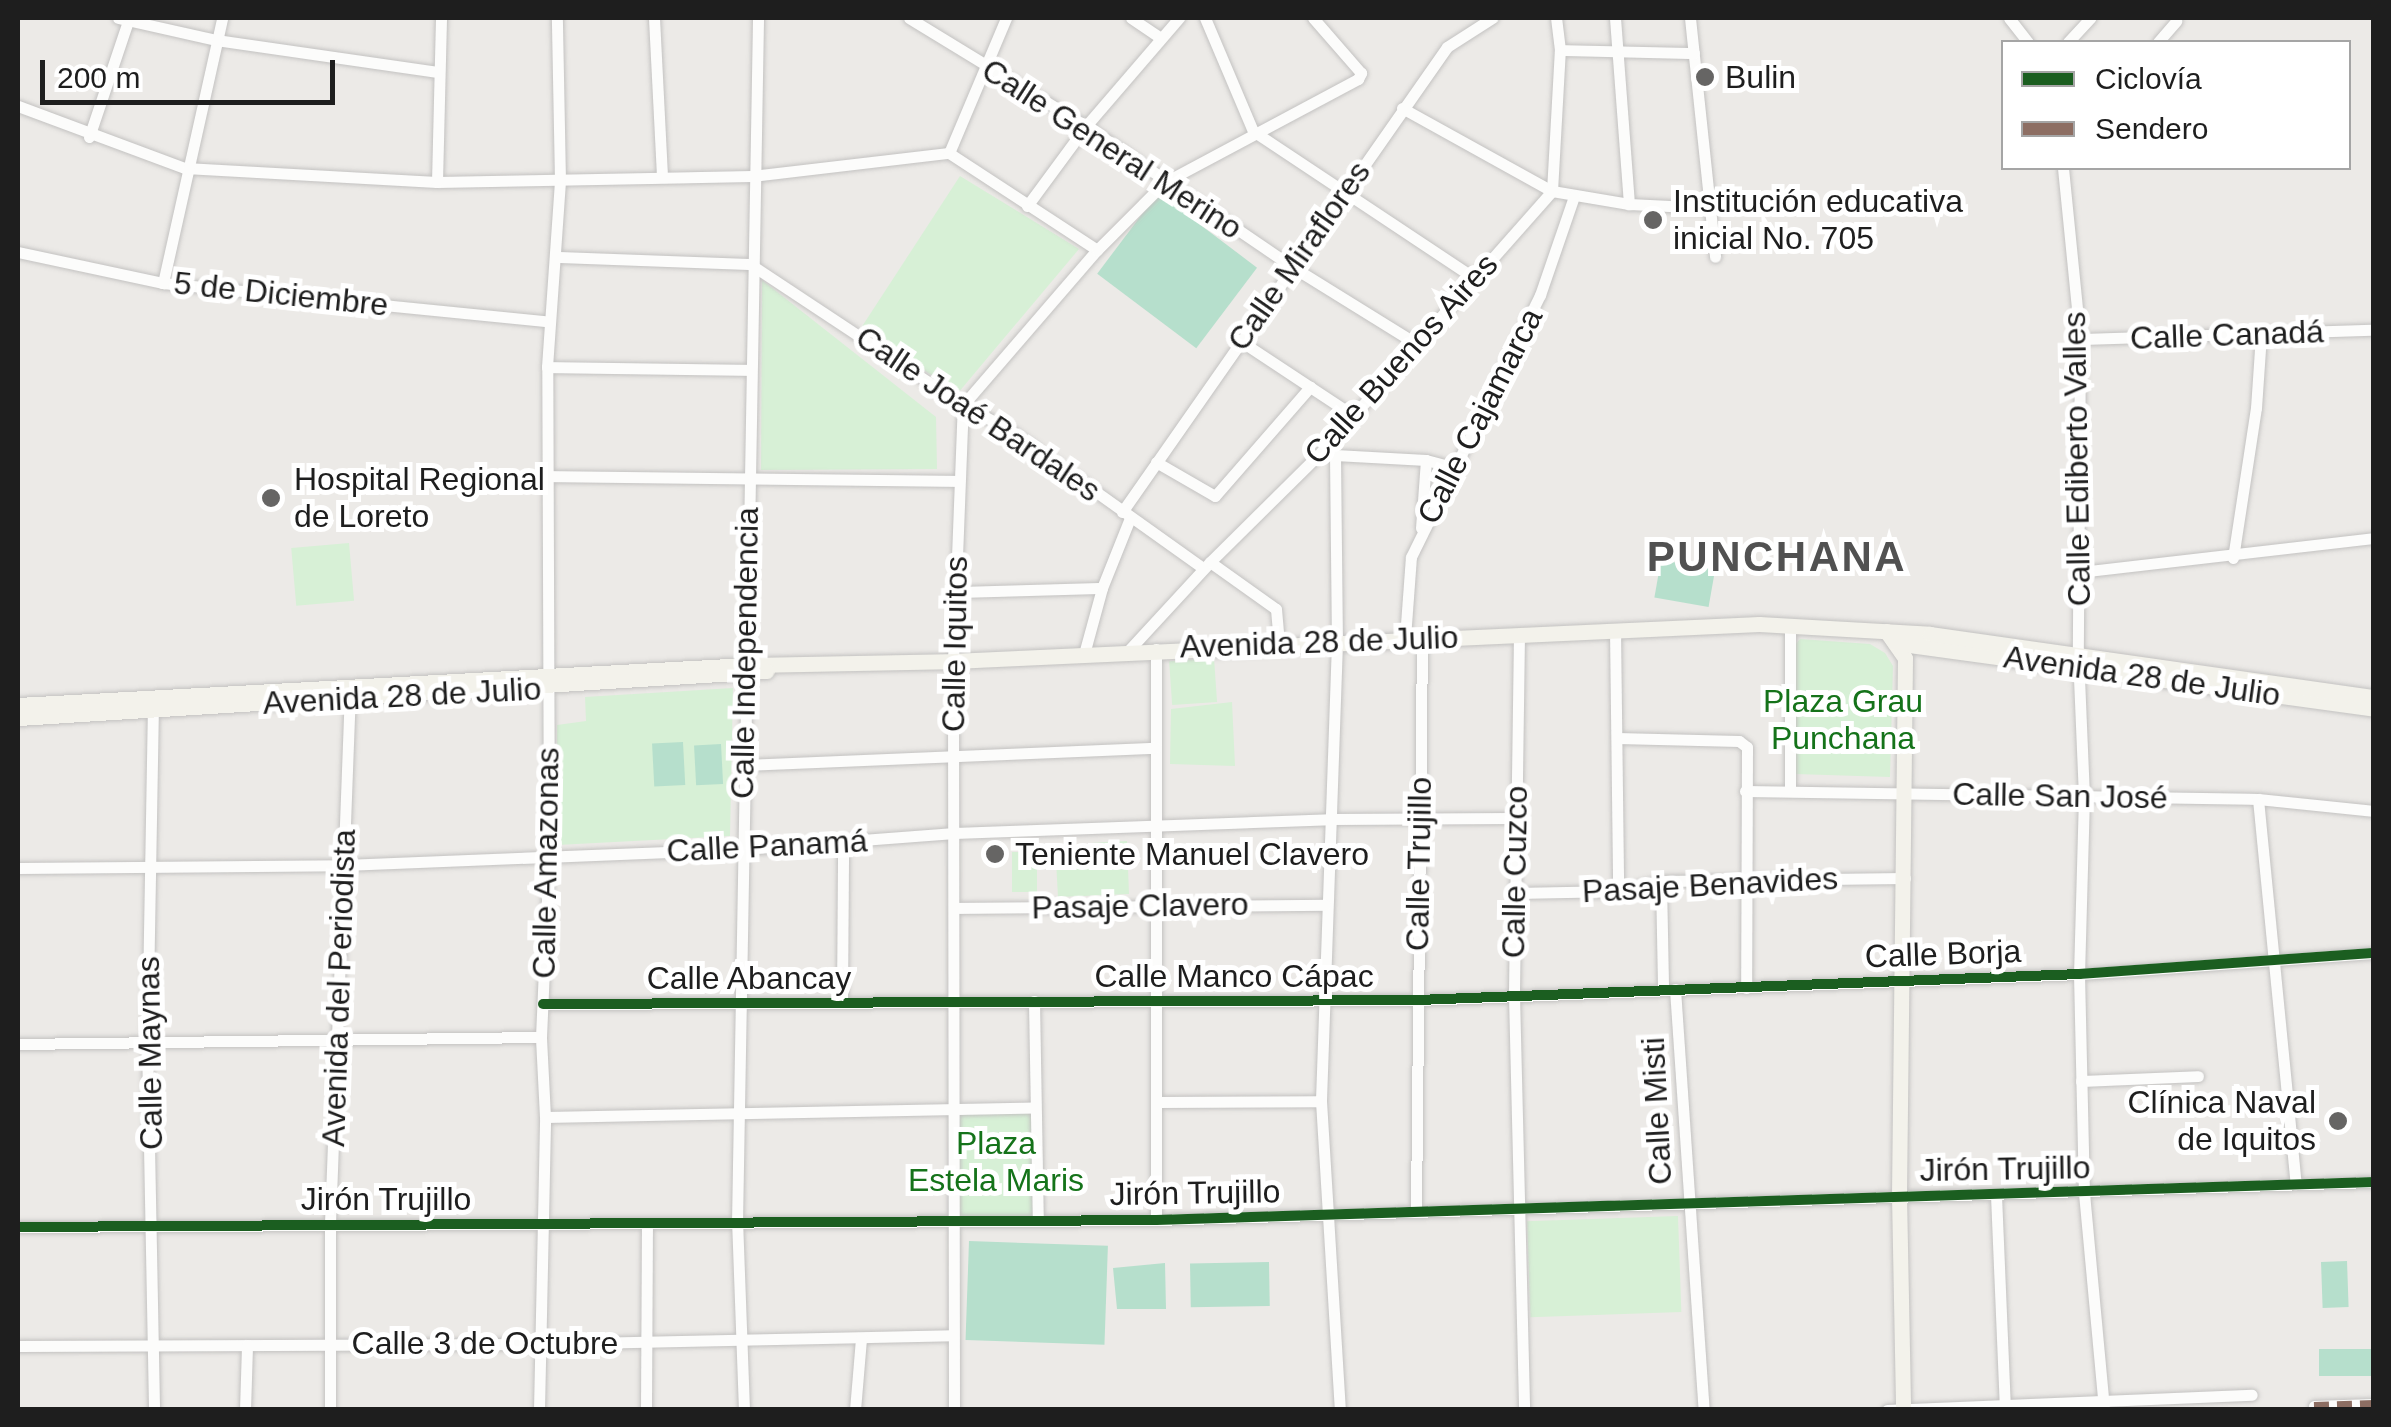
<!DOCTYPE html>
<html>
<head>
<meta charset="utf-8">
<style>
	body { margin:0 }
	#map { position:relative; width:2391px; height:1427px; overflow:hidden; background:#eceae7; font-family:Helvetica,sans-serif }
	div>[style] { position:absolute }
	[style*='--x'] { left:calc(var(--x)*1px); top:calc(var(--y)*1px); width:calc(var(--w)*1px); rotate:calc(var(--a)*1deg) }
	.park>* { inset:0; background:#d7f0d6; transform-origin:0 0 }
	.pitch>* { inset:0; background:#b6dfcc; transform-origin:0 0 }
	.roads { filter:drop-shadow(0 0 2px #c3c2c1) drop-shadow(0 0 2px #c3c2c1) }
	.street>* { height:11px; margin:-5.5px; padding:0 5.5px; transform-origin:5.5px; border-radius:5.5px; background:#fcfcfb }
	.secondary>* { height:15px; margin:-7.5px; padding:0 7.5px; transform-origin:7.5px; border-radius:7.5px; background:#f3f2eb }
	.quiet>* { height:8px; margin-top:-4px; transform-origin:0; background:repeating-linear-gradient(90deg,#8d6e63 0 15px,transparent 0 23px) }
	.cycleway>* { height:10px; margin:-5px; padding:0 5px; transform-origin:5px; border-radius:5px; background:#1b5e20 }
	.dots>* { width:28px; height:28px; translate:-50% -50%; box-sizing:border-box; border:5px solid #fff; border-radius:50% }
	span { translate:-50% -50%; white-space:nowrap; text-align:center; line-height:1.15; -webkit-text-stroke:10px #fff; paint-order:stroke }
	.poi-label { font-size:32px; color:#1e1e1e }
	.left { translate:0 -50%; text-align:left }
	.right { translate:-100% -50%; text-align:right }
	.street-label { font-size:32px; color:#1e1e1e }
	.park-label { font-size:32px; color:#15731a }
	.district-label { font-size:42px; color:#515151; font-weight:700; letter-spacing:2.5px }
	.frame { position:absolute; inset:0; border:20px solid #1e1e1e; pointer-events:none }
	.legend { position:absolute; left:2001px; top:40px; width:350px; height:130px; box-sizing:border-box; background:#fff; border:2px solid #a5a5a5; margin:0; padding:12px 18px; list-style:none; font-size:30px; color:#1e1e1e }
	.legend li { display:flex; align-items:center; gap:20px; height:50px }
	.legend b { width:50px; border:2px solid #a5a5a5 }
	.scale { position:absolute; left:40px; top:60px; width:295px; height:45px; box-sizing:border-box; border:5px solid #1e1e1e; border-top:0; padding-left:12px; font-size:30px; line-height:35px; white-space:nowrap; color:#1e1e1e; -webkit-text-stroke:8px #fff; paint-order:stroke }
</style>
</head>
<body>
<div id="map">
	<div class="park">
		<i style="clip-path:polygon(960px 176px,1079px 249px,958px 393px,861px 328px)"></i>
		<i style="clip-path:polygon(762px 280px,936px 417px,937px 469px,761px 470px)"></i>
		<i style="left:349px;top:543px;width:58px;height:58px;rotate:85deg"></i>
		<i style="clip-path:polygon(1800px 639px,1870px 644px,1885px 653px,1893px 666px,1890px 777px,1795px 774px,1795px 645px)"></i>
		<i style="left:1214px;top:658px;width:44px;height:45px;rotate:86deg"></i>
		<i style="clip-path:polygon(733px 688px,730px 836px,557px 845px,557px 725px,586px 721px,585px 697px)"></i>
		<i style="clip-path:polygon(1232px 702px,1235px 766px,1170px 764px,1171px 709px)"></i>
		<i style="clip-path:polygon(1127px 841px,1129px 894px,1058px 897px,1056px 861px,1091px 860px,1091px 843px)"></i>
		<i style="left:1012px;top:852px;width:25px;height:40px"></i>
		<i style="left:1033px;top:1104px;width:112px;height:74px;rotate:90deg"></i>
		<i style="left:1678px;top:1216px;width:96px;height:151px;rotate:88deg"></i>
	</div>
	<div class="pitch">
		<i style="left:1158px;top:193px;width:124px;height:101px;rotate:37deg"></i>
		<i style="left:1661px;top:560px;width:55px;height:38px;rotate:10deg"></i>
		<i style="left:683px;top:742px;width:43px;height:31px;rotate:87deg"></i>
		<i style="left:721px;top:744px;width:40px;height:27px;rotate:87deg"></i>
		<i style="left:969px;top:1241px;width:139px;height:99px;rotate:2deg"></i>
		<i style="left:2347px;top:1261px;width:46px;height:26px;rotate:88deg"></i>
		<i style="left:1269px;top:1262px;width:44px;height:79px;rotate:89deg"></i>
		<i style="clip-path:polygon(1165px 1263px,1166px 1309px,1117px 1309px,1113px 1268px)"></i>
		<i style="left:2373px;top:1349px;width:27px;height:54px;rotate:90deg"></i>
	</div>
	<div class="roads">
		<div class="street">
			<i style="--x:118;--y:18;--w:100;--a:12.7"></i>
			<i style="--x:216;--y:40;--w:224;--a:8.2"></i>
			<i style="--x:654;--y:18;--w:159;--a:87.1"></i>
			<i style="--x:909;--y:18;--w:207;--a:31.4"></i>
			<i style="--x:1086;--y:126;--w:248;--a:34.3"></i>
			<i style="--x:1291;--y:266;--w:148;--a:31.8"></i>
			<i style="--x:1131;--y:18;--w:36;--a:34"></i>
			<i style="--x:1205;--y:18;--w:123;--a:67"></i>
			<i style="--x:1253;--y:131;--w:268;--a:33.6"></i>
			<i style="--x:1615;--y:18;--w:187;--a:85.7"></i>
			<i style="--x:1690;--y:18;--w:240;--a:84"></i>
			<i style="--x:2009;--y:18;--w:31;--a:52"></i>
			<i style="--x:2068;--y:42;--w:33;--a:-47"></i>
			<i style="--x:2158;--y:42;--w:28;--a:-49"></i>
			<i style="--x:1560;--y:50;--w:134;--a:1.3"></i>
			<i style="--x:18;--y:106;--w:178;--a:20.4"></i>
			<i style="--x:185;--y:168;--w:252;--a:3.2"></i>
			<i style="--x:437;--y:182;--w:315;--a:-1.1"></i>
			<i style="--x:752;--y:176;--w:198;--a:-6.7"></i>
			<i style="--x:949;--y:153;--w:177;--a:33.2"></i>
			<i style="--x:1402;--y:108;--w:171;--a:29"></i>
			<i style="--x:1552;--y:191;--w:78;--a:9.6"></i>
			<i style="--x:1629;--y:204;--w:81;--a:2.8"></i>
			<i style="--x:89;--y:137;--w:126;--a:-71.4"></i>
			<i style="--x:949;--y:153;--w:147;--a:-67.1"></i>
			<i style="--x:2063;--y:168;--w:172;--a:84.3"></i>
			<i style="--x:2080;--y:339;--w:315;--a:90.4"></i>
			<i style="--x:2078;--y:654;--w:142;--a:87.6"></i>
			<i style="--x:2084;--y:796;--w:178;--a:91.6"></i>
			<i style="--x:2079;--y:974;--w:219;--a:88.7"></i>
			<i style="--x:2084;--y:1193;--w:218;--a:84.7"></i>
			<i style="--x:437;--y:182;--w:164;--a:-88.6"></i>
			<i style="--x:1027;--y:206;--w:99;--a:-53.6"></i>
			<i style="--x:1086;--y:126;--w:143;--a:-49.3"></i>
			<i style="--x:18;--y:252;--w:148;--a:12.1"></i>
			<i style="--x:163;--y:283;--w:386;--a:5.7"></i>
			<i style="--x:558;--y:257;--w:192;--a:2.1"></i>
			<i style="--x:750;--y:264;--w:255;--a:33.5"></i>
			<i style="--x:963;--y:405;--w:51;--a:28.1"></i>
			<i style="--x:1008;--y:429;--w:239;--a:35.5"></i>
			<i style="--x:163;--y:283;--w:271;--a:-77.4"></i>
			<i style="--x:2080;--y:339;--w:294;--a:-1.8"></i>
			<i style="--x:1239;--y:340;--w:134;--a:33.5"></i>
			<i style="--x:547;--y:367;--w:204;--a:0.8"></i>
			<i style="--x:1322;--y:451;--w:14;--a:17"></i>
			<i style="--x:1335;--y:455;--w:187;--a:89.4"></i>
			<i style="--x:1337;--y:642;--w:459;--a:92"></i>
			<i style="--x:1321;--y:1101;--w:310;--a:86.5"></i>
			<i style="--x:1335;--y:455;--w:91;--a:3.1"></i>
			<i style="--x:1426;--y:460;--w:31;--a:15"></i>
			<i style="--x:1156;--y:462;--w:68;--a:30"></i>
			<i style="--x:1215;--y:496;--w:145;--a:-48.9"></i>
			<i style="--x:545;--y:476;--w:413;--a:0.7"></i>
			<i style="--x:1122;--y:512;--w:567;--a:-55.05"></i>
			<i style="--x:1447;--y:47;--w:54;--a:-32.8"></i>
			<i style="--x:1421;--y:528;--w:68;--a:-85.8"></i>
			<i style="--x:2233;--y:558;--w:152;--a:-81.3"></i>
			<i style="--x:2256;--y:408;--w:74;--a:-86.1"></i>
			<i style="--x:1210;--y:562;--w:81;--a:35.5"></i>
			<i style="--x:1276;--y:609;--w:35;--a:85"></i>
			<i style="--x:2080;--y:572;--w:296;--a:-6.6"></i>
			<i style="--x:956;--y:592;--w:146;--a:-1.6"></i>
			<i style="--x:1790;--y:624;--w:167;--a:90"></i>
			<i style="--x:1615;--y:629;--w:262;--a:89.3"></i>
			<i style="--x:1519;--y:634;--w:361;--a:90.8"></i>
			<i style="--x:1514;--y:995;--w:415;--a:88.6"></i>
			<i style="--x:1405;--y:638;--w:81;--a:-85.8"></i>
			<i style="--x:1411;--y:557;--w:292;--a:-63.8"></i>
			<i style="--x:1540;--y:295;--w:105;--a:-71"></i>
			<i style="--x:1156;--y:649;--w:571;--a:90"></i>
			<i style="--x:1128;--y:651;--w:121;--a:-47.3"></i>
			<i style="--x:1210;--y:562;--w:158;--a:-44.7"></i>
			<i style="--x:1322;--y:451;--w:347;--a:-48.5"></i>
			<i style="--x:1552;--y:191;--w:141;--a:-86.8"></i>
			<i style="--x:1560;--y:50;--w:32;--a:-97"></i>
			<i style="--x:1084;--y:654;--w:68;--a:-74.7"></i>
			<i style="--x:1102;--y:588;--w:75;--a:-68.2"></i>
			<i style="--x:153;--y:704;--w:338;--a:91"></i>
			<i style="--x:147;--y:1042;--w:368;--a:88.9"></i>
			<i style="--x:1617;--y:738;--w:122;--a:1.4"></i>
			<i style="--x:1739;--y:741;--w:10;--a:37"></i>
			<i style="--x:1747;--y:747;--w:241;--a:90.2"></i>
			<i style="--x:744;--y:765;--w:412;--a:-2.4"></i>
			<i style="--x:1745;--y:791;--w:513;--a:0.89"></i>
			<i style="--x:2258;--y:799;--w:117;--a:5.9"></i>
			<i style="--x:2258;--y:799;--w:387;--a:84.4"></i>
			<i style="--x:18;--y:868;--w:326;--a:-0.5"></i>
			<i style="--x:344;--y:865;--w:399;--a:-2.3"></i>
			<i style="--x:743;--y:849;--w:212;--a:-4.3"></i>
			<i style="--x:954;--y:833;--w:376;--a:-2.1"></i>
			<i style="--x:1330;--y:819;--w:186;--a:-0.3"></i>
			<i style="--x:1661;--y:881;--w:109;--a:88.9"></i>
			<i style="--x:1515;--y:893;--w:103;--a:-1.1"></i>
			<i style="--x:1618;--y:891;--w:44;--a:-13.1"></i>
			<i style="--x:1661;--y:881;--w:244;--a:-0.7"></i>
			<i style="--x:954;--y:908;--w:371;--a:-0.5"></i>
			<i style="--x:1675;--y:989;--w:422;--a:86.1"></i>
			<i style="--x:1034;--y:1001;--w:220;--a:89"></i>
			<i style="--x:842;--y:1003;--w:161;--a:-89.6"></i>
			<i style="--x:543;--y:1004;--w:875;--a:-0.26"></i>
			<i style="--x:1418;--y:1000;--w:662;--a:-2.25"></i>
			<i style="--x:2079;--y:974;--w:296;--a:-4.1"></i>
			<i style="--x:18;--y:1044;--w:523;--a:-0.77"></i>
			<i style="--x:2081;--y:1081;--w:117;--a:-2.4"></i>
			<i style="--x:1156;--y:1102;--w:165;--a:-0.3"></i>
			<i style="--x:545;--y:1117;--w:490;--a:-1.1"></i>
			<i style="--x:1996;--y:1195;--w:215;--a:87.6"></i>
			<i style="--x:1416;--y:1210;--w:572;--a:-89.4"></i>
			<i style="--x:18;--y:1227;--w:1138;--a:-0.35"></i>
			<i style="--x:1156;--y:1220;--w:1219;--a:-1.79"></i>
			<i style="--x:18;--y:1346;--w:521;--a:-0.22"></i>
			<i style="--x:539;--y:1344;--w:414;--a:-1.2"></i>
			<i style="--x:2314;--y:1406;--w:60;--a:-1.9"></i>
			<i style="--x:245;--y:1410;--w:65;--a:-88.2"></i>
			<i style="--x:330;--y:1410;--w:187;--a:-90"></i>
			<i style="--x:330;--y:1223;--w:532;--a:-87.85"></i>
			<i style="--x:539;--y:1410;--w:293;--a:-88.8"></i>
			<i style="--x:545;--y:1117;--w:80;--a:-92.9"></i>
			<i style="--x:541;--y:1037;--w:180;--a:-87.5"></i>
			<i style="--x:549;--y:857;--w:490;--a:-90.2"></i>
			<i style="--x:547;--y:367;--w:186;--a:-86"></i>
			<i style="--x:560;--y:181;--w:163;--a:-91.1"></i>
			<i style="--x:646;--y:1410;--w:186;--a:-89.7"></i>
			<i style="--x:744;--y:1410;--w:187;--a:-92.1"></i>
			<i style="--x:737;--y:1223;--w:1205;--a:-89"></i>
			<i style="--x:855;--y:1410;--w:72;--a:-85.2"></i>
			<i style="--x:954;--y:1410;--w:749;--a:-90.08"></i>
			<i style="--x:953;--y:661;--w:256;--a:-87.8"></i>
			<i style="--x:963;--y:405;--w:205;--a:-49.2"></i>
			<i style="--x:1097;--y:250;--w:96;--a:-45"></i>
			<i style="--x:1165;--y:182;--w:219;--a:-28.1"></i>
			<i style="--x:1358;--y:79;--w:7;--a:-63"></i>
			<i style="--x:1361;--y:73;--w:73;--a:-131.1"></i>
			<i style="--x:1887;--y:1410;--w:365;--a:-2.4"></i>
		</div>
		<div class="secondary">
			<i style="--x:1886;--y:631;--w:33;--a:55"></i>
			<i style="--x:1905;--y:658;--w:537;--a:90.64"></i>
			<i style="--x:1899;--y:1195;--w:215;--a:88.9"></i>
			<i style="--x:1895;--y:643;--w:484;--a:7.8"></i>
			<i style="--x:18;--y:705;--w:729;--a:-3.14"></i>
			<i style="--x:746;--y:665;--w:207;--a:-1.1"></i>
			<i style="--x:953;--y:661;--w:807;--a:-2.63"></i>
			<i style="--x:1759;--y:624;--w:171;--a:3.3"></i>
			<i style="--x:1930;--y:634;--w:448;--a:8.1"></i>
			<i style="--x:18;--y:718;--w:750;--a:-3.59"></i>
		</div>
	</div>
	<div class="quiet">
		<i style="--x:2314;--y:1406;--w:60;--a:-1.9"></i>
	</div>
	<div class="cycleway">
		<i style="--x:543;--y:1004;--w:875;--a:-0.26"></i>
		<i style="--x:1418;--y:1000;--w:662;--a:-2.25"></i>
		<i style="--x:2079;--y:974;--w:296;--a:-4.1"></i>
		<i style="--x:18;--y:1227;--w:1138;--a:-0.35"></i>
		<i style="--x:1156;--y:1220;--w:1219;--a:-1.79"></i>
	</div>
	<div class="dots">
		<i style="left:1705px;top:77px;background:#666564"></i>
		<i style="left:1653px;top:220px;background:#666564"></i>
		<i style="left:271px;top:498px;background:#666564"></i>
		<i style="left:995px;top:854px;background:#666564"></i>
		<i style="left:2338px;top:1121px;background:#666564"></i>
	</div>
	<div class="poi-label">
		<span class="left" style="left:1725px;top:77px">Bulin</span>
		<span class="left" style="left:1673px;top:220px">Institución educativa<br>inicial No. 705</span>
		<span class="left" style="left:294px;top:498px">Hospital Regional<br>de Loreto</span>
		<span class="left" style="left:1015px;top:854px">Teniente Manuel Clavero</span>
		<span class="right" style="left:2316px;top:1121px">Clínica Naval<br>de Iquitos</span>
	</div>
	<div class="street-label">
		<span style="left:1112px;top:149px;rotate:33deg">Calle General Merino</span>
		<span style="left:1299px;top:256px;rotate:-55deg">Calle Miraflores</span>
		<span style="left:281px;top:294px;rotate:6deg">5 de Diciembre</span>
		<span style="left:2227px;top:335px;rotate:-2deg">Calle Canadá</span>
		<span style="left:1401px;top:359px;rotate:-48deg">Calle Buenos Aires</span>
		<span style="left:978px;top:414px;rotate:34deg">Calle Joaé Bardales</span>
		<span style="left:1480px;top:416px;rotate:-63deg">Calle Cajamarca</span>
		<span style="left:2077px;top:459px;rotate:-91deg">Calle Ediberto Valles</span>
		<span style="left:1319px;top:642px;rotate:-2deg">Avenida 28 de Julio</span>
		<span style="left:955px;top:644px;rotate:-89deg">Calle Iquitos</span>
		<span style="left:745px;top:653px;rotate:-89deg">Calle Independencia</span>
		<span style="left:2142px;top:676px;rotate:8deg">Avenida 28 de Julio</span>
		<span style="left:402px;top:696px;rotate:-3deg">Avenida 28 de Julio</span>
		<span style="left:2060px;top:796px;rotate:1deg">Calle San José</span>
		<span style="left:767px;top:846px;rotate:-3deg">Calle Panamá</span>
		<span style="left:546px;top:863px;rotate:-89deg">Calle Amazonas</span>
		<span style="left:1419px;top:864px;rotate:-89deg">Calle Trujillo</span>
		<span style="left:1515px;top:872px;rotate:-89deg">Calle Cuzco</span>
		<span style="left:1710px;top:885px;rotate:-3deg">Pasaje Benavides</span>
		<span style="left:1140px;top:906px;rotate:-1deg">Pasaje Clavero</span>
		<span style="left:1943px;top:954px;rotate:-2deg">Calle Borja</span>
		<span style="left:1234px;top:976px">Calle Manco Cápac</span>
		<span style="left:749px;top:978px">Calle Abancay</span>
		<span style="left:339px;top:988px;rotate:-88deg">Avenida del Periodista</span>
		<span style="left:150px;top:1053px;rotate:-91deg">Calle Maynas</span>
		<span style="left:1657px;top:1111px;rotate:-93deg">Calle Misti</span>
		<span style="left:2005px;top:1169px;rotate:-1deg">Jirón Trujillo</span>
		<span style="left:1195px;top:1193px;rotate:-1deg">Jirón Trujillo</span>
		<span style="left:386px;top:1199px">Jirón Trujillo</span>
		<span style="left:485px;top:1343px">Calle 3 de Octubre</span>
	</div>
	<div class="park-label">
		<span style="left:1843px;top:720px">Plaza Grau<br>Punchana</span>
		<span style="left:996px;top:1162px">Plaza<br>Estela Maris</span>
	</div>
	<div class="district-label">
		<span style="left:1777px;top:557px">PUNCHANA</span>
	</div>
	<div class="frame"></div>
	<ul class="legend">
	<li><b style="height:12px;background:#1b5e20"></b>Ciclovía</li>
	<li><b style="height:12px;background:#8d6e63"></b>Sendero</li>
	</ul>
	<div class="scale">200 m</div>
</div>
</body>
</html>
